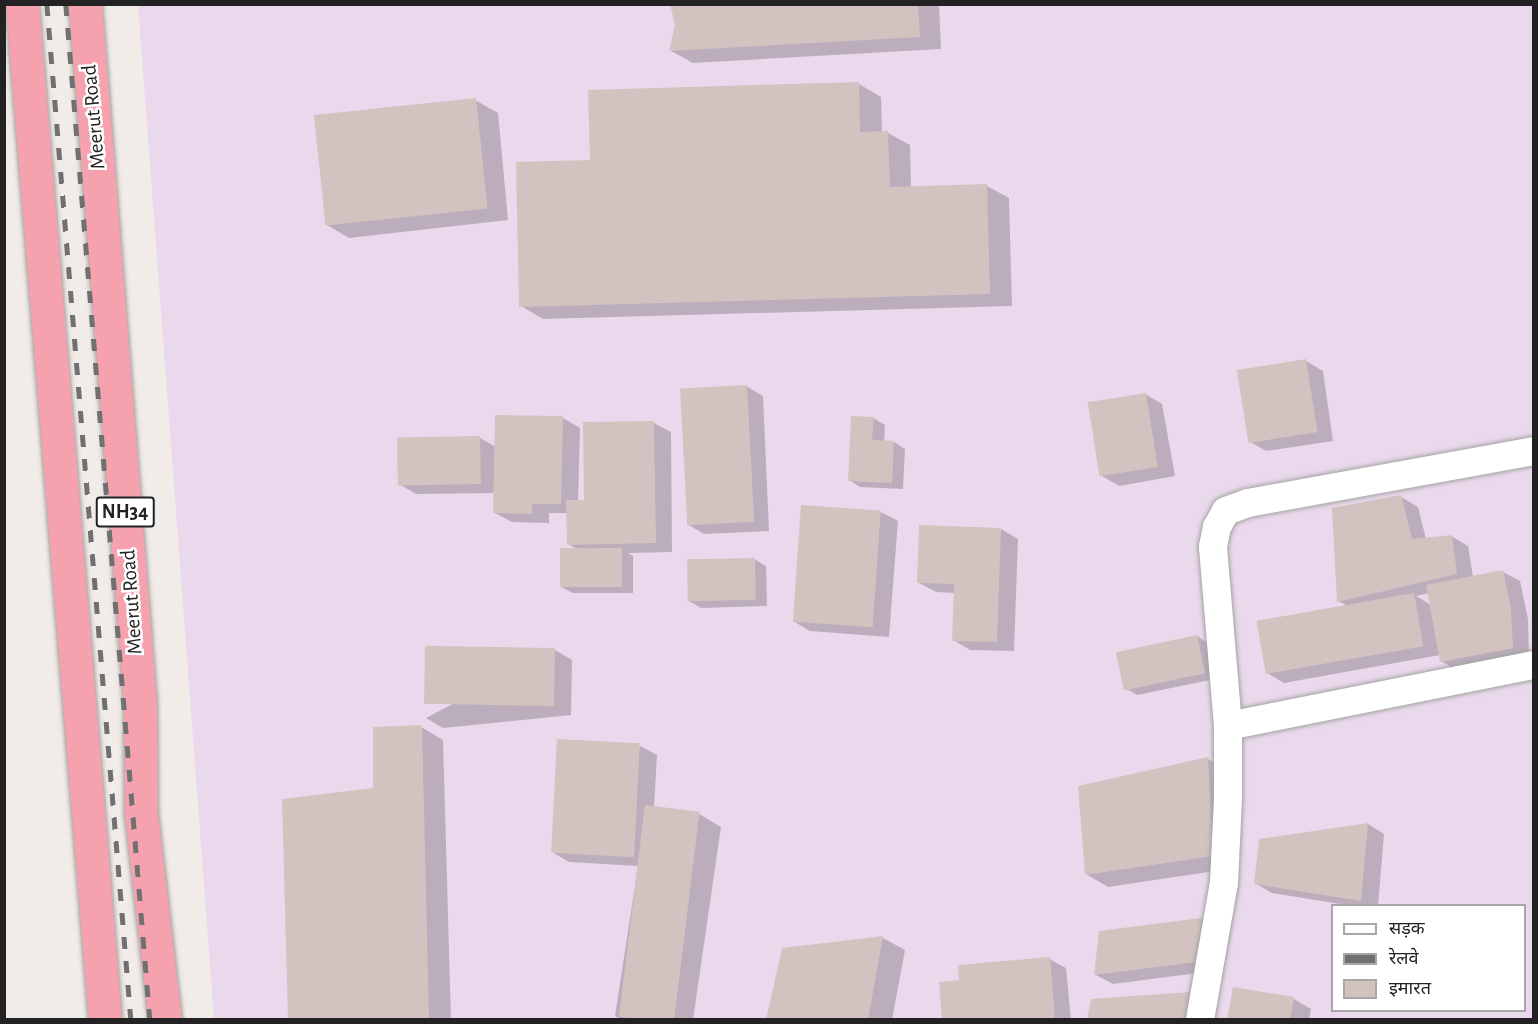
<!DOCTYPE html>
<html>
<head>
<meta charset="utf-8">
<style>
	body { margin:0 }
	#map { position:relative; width:1538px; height:1024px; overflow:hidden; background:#f2ece8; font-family:"Alegreya Sans","Noto Sans Devanagari",sans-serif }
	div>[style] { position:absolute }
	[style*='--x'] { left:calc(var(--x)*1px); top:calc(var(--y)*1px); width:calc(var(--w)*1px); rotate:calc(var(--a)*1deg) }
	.industrial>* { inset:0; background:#ead9ec }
	.shadow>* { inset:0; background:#0003 }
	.building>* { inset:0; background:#d3c3c0; transform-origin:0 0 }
	.roads { filter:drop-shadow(0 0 2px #a3a3a3) drop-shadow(0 0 2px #a3a3a3) }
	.minor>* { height:28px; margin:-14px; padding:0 14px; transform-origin:14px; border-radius:14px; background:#fff }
	.trunk>* { height:33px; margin:-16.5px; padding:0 16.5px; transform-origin:16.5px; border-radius:16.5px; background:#f6a2ae }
	.rail>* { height:4.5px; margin-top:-2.25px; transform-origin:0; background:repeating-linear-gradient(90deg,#707070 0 12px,transparent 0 24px) }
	span { translate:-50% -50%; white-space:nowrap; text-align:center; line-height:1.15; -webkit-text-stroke:5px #fff; paint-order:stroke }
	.shield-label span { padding:2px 4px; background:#fff; border:2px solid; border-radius:4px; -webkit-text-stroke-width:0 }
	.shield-label { font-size:20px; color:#222; font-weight:700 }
	.street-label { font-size:21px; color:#222 }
	.frame { position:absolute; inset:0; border:6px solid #222; pointer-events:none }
	.legend { position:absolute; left:1331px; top:904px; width:195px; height:108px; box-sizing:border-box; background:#fff; border:2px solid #a7a7a7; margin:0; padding:8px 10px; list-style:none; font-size:18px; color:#222 }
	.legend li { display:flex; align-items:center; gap:12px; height:30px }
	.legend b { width:30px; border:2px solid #a7a7a7 }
</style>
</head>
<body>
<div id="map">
	<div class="industrial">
		<i style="clip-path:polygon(evenodd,138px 5px,1533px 5px,1533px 1019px,214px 1019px,138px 5px,1332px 906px,1524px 906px,1524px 1010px,1332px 1010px,1332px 906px)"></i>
	</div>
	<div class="shadow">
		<i style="clip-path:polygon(671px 4px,939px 4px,941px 49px,693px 63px,671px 51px,676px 25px)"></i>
		<i style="clip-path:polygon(859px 84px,881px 97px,882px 133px,888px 133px,910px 145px,911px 188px,987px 186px,1009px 198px,1012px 306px,543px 319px,521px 306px,591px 161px)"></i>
		<i style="clip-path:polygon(475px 100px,498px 113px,508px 220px,349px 238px,327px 225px)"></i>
		<i style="clip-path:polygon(1306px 361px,1323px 371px,1333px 441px,1266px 451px,1249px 441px)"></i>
		<i style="clip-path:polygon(746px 386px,763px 396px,769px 531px,704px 534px,687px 524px)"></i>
		<i style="clip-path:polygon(1145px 394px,1162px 404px,1175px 476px,1119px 486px,1102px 476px)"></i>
		<i style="clip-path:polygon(497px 416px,563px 418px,580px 428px,578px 501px,585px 501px,654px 423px,671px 432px,672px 552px,628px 553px,633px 556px,633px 593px,573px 593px,561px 587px,579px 550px,568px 544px,567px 513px,549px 513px,549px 523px,512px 522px,495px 513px,495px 493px,416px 494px,399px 484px,480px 438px,496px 447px)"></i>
		<i style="clip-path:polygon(873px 418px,885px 425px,884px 442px,894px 442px,905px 449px,903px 489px,860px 487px,849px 480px)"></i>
		<i style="clip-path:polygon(evenodd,1401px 497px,1418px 507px,1426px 539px,1451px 536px,1468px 546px,1473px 577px,1503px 572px,1520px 581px,1528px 619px,1529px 657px,1458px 671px,1441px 661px,1440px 655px,1284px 683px,1267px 673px,1348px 606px,1338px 601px,1401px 497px,1429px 593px,1431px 605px,1416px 596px,1429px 593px)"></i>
		<i style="clip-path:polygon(881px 512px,898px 521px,889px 637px,810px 631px,793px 621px)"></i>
		<i style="clip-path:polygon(1001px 529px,1018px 539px,1014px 651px,970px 650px,953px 640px,955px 593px,936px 592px,919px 583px)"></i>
		<i style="clip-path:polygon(754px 559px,766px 566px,767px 606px,701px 608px,689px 601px)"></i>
		<i style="clip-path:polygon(1197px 636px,1208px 643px,1215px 679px,1137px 695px,1125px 688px)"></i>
		<i style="clip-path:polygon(555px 650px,572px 660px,571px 715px,443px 728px,426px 718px)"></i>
		<i style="clip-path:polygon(421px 727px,443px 740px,451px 1020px,290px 1020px,374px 790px)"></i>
		<i style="clip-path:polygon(640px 746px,657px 755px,654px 807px,699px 814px,721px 827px,693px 1020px,622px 1020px,615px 1016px,638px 866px,569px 862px,552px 852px)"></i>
		<i style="clip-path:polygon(1208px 759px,1230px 772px,1235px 868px,1108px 887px,1086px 874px)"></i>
		<i style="clip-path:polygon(1368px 824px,1384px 834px,1378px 906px,1352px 906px,1272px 893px,1255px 883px)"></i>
		<i style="clip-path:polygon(1207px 918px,1213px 971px,1113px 984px,1096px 975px)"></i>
		<i style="clip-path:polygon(883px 938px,905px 950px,892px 1020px,767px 1020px)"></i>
		<i style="clip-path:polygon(1049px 959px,1066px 968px,1071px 1020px,943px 1020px,961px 982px)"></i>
		<i style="clip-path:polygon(1234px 989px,1294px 999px,1311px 1009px,1309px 1020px,1229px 1020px)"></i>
	</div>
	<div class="building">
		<i style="clip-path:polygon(670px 4px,918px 4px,920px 37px,669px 51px,675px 25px)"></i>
		<i style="clip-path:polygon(859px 82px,860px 132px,888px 131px,890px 187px,987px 184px,990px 294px,519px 307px,516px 162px,590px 160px,588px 90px)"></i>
		<i style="left:476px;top:98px;width:111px;height:163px;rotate:84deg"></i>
		<i style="left:1306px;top:359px;width:74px;height:70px;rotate:81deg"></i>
		<i style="left:747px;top:385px;width:137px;height:67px;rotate:87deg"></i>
		<i style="left:1146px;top:393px;width:75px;height:59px;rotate:81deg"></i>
		<i style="clip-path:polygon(495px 415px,563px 416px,561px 504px,532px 504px,532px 514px,493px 513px)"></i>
		<i style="clip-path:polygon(851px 416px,874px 417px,872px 440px,894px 441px,892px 483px,848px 481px)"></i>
		<i style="clip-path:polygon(654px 421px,656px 543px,567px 545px,566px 500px,584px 500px,583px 422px)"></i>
		<i style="left:480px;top:436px;width:48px;height:83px;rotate:89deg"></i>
		<i style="clip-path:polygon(1401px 495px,1412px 539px,1452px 535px,1457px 574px,1337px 602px,1332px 508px)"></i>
		<i style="left:801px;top:505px;width:80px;height:117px;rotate:4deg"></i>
		<i style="clip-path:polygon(919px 525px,1001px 528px,997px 642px,952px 641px,954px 584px,917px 583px)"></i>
		<i style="left:560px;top:548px;width:62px;height:39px"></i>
		<i style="left:755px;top:558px;width:42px;height:68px;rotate:89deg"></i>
		<i style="clip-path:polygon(1503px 570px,1511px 609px,1513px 648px,1440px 662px,1426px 585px)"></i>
		<i style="left:1414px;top:593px;width:54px;height:160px;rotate:80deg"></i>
		<i style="left:1197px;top:635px;width:39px;height:83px;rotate:78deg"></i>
		<i style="left:555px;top:648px;width:58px;height:130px;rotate:91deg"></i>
		<i style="clip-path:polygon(422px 725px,429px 1020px,288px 1020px,282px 799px,373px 788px,373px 727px)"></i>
		<i style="left:557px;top:739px;width:83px;height:114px;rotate:3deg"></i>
		<i style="clip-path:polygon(1208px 757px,1213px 856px,1085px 875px,1078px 786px)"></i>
		<i style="left:645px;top:805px;width:55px;height:213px;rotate:7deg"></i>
		<i style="clip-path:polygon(1368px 823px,1361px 901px,1254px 884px,1259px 839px)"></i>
		<i style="clip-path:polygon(1208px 917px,1196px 962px,1094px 975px,1099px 931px)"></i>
		<i style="clip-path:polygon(883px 936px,868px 1020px,766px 1020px,782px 948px)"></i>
		<i style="clip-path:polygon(1050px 957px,1055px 1020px,942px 1020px,939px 982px,959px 980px,958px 965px)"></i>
		<i style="clip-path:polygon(1233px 987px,1294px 997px,1290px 1020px,1227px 1020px)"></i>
		<i style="clip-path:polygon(1191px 992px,1186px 1020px,1087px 1020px,1091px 999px)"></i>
	</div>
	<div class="roads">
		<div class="minor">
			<i style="--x:1228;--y:726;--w:312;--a:-11.3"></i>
			<i style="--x:1200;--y:1020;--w:139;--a:-80.1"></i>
			<i style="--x:1224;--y:883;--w:85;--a:-87.3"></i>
			<i style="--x:1228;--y:798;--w:72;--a:-90"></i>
			<i style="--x:1228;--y:726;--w:180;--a:-94.8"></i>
			<i style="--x:1213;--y:547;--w:20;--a:-79"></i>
			<i style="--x:1217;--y:527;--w:18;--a:-61"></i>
			<i style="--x:1226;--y:511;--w:23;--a:-20"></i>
			<i style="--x:1248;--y:503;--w:291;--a:-10.3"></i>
		</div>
		<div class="trunk">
			<i style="--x:22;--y:4;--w:1019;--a:85.33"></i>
			<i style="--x:85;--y:4;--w:703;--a:85.51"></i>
			<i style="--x:140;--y:705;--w:109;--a:89.5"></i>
			<i style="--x:141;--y:814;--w:207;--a:83.4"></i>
		</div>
	</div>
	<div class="rail">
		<i style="--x:47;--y:4;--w:1019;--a:85.27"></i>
		<i style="--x:66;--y:4;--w:1019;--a:85.27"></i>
	</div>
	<div class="shield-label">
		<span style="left:125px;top:512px">NH34</span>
	</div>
	<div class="street-label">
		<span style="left:94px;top:117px;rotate:-95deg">Meerut Road</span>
		<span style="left:132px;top:602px;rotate:-94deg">Meerut Road</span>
	</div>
	<div class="frame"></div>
	<ul class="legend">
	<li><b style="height:8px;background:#fff"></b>सड़क</li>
	<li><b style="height:8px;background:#707070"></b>रेलवे</li>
	<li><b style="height:16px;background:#d3c3c0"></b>इमारत</li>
	</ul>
</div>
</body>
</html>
